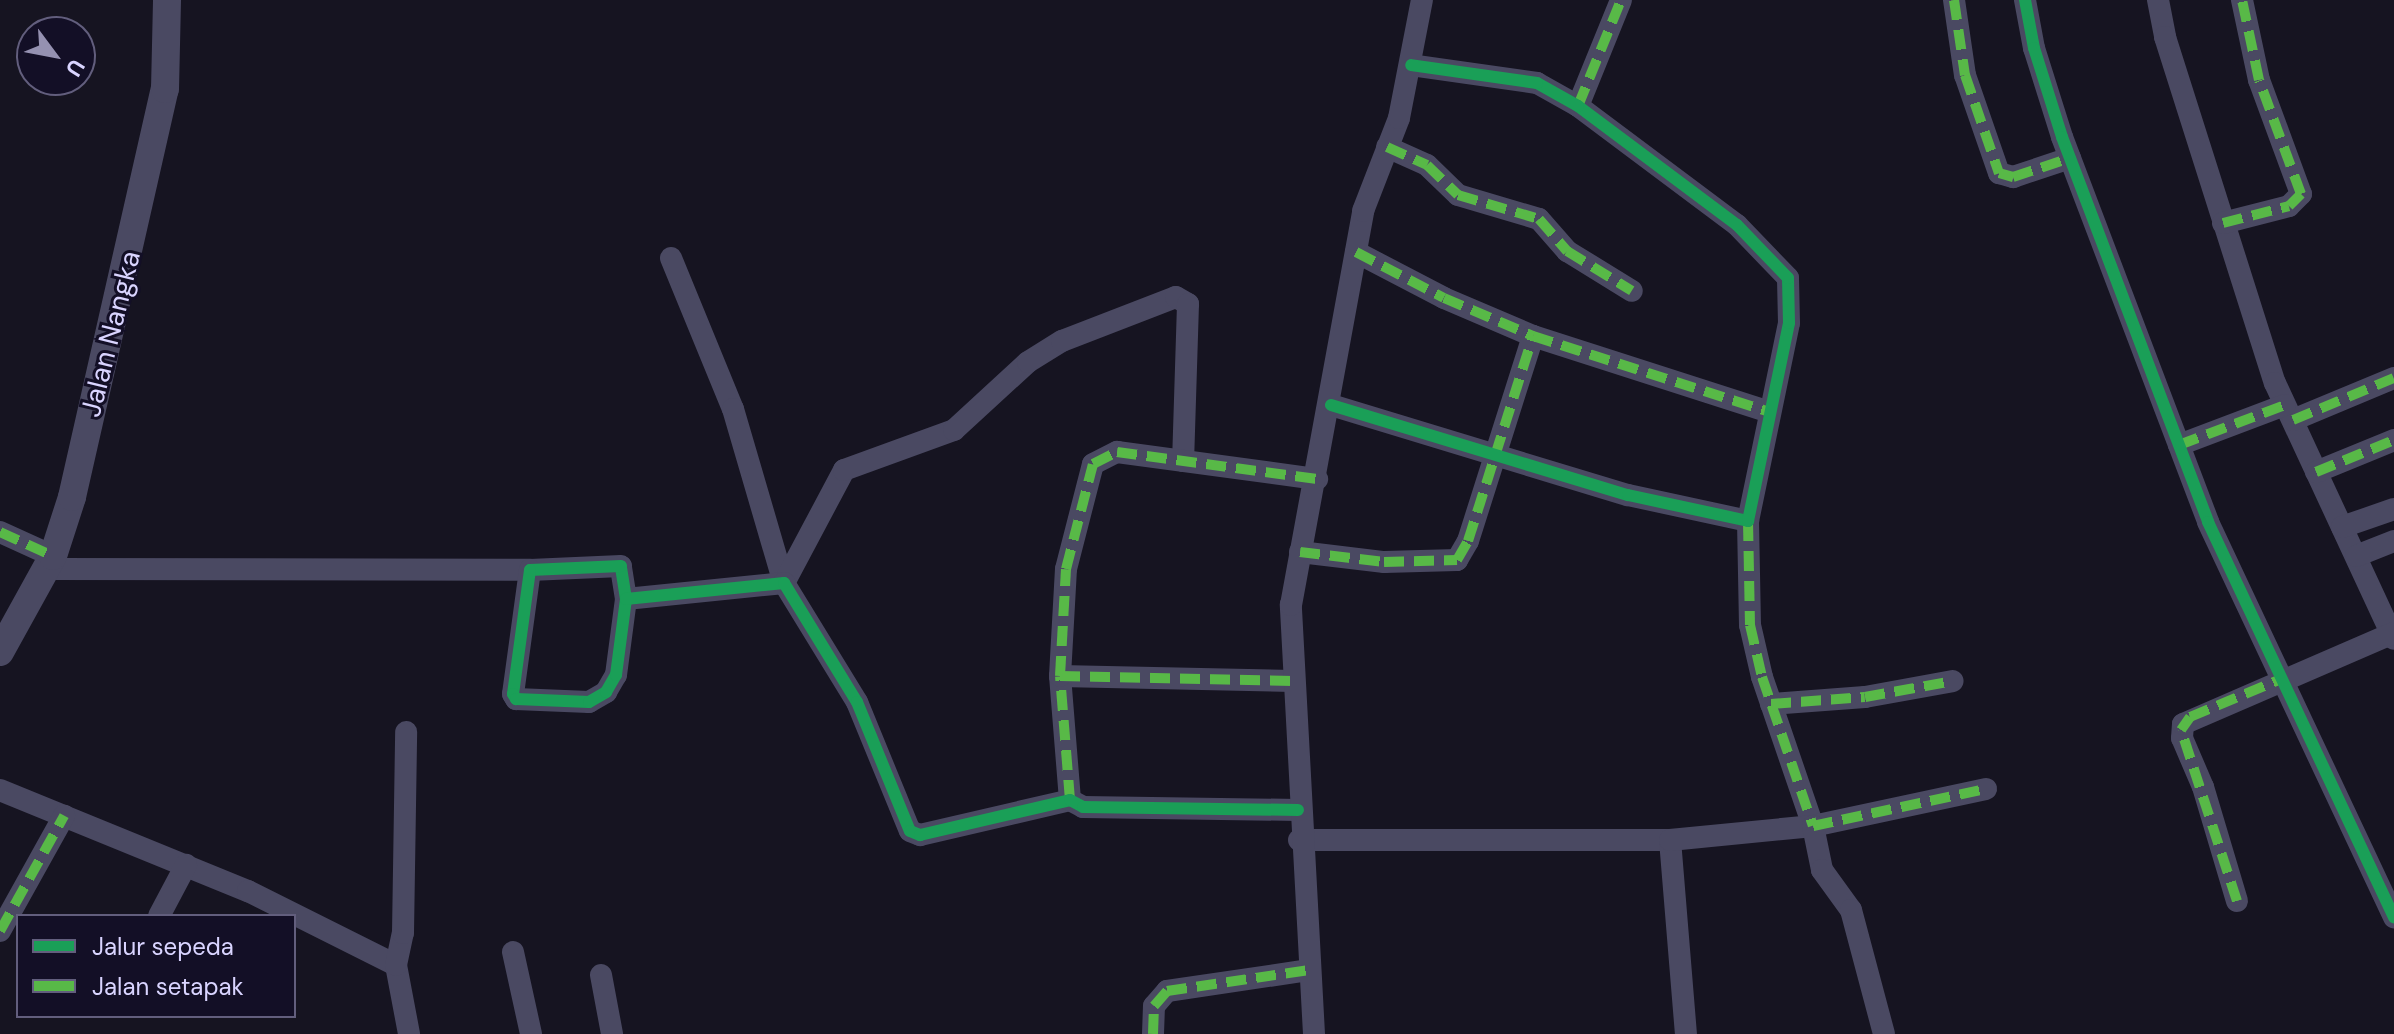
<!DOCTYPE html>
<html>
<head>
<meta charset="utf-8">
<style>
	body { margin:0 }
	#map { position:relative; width:2394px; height:1034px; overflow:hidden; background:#161421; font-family:"DM Sans",sans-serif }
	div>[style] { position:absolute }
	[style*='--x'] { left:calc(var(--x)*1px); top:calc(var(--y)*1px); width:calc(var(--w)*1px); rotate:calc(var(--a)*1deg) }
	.minor>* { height:22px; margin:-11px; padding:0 11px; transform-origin:11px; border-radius:11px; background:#4a4962 }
	.tertiary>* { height:28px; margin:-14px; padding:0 14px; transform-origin:14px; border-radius:14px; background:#4a4962 }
	.quiet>* { height:10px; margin-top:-5px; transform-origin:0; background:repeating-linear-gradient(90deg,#58b947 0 20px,transparent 0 30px) }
	.cycleway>* { height:12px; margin:-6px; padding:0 6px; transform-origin:6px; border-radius:6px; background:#1a9f57 }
	span { translate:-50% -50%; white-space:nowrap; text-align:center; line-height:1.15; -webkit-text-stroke:6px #130f26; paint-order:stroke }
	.street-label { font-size:28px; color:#d9d4ff }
	.legend { position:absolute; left:16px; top:914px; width:280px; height:104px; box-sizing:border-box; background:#130f26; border:2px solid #625e7d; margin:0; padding:10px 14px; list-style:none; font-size:24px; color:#d9d4ff }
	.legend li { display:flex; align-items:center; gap:16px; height:40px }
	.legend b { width:40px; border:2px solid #625e7d }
	.north { position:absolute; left:16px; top:16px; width:80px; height:80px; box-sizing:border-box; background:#130f26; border:2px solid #625e7d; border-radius:50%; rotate:122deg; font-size:22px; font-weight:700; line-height:32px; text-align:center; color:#d9d4ff }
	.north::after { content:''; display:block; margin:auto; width:28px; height:36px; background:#9591b1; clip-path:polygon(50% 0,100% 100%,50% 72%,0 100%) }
</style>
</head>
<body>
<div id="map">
	<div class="minor">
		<i style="--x:1954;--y:0;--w:76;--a:81.7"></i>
		<i style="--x:1965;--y:75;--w:104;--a:70.9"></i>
		<i style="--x:1999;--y:173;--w:15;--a:16"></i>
		<i style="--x:2013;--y:177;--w:60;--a:-18.4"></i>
		<i style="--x:2025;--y:0;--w:49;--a:79.4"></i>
		<i style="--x:2034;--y:48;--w:93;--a:72.5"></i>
		<i style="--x:2062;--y:137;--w:412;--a:69.2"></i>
		<i style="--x:2208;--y:522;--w:437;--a:64.8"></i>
		<i style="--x:2158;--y:0;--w:38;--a:79"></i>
		<i style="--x:2165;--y:37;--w:363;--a:72.4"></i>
		<i style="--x:2275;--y:383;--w:282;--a:65.1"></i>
		<i style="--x:1578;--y:106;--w:114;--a:-67.9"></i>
		<i style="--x:1387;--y:147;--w:44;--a:24.2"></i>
		<i style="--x:1427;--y:165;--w:43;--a:44.1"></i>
		<i style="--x:1458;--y:195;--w:84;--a:16.5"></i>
		<i style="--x:1539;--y:219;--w:43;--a:48.8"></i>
		<i style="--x:1567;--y:251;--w:76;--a:31.6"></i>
		<i style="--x:2223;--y:223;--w:68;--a:-14.4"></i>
		<i style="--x:2289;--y:206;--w:17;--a:-45"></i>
		<i style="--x:2301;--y:194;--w:121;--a:-110.2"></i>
		<i style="--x:2259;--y:80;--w:82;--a:-102"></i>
		<i style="--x:1356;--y:252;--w:99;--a:27.6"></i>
		<i style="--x:1444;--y:298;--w:97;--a:23.1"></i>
		<i style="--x:1533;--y:336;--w:246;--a:17.8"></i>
		<i style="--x:671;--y:258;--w:163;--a:67.7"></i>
		<i style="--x:733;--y:409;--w:181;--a:73.7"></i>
		<i style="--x:1331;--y:405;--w:310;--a:16.9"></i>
		<i style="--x:1628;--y:495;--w:123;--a:12.2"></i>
		<i style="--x:1748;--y:521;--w:202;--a:-78.3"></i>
		<i style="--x:1789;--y:323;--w:45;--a:-91.3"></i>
		<i style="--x:1788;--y:278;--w:74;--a:-133.9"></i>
		<i style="--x:1737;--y:225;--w:199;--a:-143.2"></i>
		<i style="--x:1578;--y:106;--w:47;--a:-150.7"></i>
		<i style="--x:1537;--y:83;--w:127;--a:-171.9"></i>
		<i style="--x:2293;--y:420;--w:109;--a:-22.6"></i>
		<i style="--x:2179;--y:445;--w:113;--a:-20.7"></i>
		<i style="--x:2316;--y:472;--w:84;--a:-22.3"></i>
		<i style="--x:1748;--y:521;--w:104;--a:88.9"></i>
		<i style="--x:1750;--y:625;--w:53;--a:77"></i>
		<i style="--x:1762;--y:677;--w:157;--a:71.1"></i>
		<i style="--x:1813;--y:826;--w:177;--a:-12.1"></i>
		<i style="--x:2342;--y:527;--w:55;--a:-19.1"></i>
		<i style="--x:0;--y:532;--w:58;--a:24.4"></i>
		<i style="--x:1300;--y:552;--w:85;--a:6.8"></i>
		<i style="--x:1384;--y:562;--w:73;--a:-1.6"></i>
		<i style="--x:1457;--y:560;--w:22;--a:-60"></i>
		<i style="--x:1468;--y:541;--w:215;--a:-72.4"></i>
		<i style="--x:2356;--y:556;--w:41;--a:-21.5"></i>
		<i style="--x:47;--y:569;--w:483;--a:0.1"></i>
		<i style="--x:784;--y:583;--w:128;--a:-62"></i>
		<i style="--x:844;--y:470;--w:117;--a:-20"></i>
		<i style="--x:954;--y:430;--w:100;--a:-42.6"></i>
		<i style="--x:1028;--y:362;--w:40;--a:-32"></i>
		<i style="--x:1062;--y:341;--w:122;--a:-21.1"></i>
		<i style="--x:1176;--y:297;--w:14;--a:30"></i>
		<i style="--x:1188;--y:304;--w:157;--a:91.8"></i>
		<i style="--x:626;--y:599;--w:33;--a:-99"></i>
		<i style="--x:621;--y:566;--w:91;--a:177.5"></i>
		<i style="--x:530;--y:570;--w:125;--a:97.8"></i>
		<i style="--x:513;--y:694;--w:6;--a:59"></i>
		<i style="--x:516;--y:699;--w:73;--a:2.4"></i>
		<i style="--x:589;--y:702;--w:20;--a:-30"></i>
		<i style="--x:606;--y:692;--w:20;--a:-60"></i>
		<i style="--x:616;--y:675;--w:77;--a:-82.5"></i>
		<i style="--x:626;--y:599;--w:159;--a:-5.8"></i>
		<i style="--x:784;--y:583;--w:140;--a:58.5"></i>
		<i style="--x:857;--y:702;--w:139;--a:67.7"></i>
		<i style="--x:910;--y:831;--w:11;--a:22"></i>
		<i style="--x:920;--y:835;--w:154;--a:-13.1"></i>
		<i style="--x:1070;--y:800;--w:15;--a:28"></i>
		<i style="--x:1083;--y:807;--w:215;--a:0.8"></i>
		<i style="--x:1060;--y:676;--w:233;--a:1.2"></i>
		<i style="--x:1771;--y:704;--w:94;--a:-4.3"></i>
		<i style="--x:1865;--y:697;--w:89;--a:-10.3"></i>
		<i style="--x:0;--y:790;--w:268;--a:22.2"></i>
		<i style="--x:248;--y:891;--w:165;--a:26.6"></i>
		<i style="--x:396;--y:965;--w:70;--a:79.3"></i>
		<i style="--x:1070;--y:800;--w:124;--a:-94.6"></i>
		<i style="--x:1060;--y:676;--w:107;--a:-86.8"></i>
		<i style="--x:1066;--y:569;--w:108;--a:-75.6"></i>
		<i style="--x:1093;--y:464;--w:27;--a:-27"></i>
		<i style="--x:1117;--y:452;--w:202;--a:7.7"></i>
		<i style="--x:1299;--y:840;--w:371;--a:0"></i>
		<i style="--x:1670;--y:840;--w:195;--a:85.3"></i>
		<i style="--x:1670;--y:840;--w:144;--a:-5.6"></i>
		<i style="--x:1813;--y:826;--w:45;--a:78.4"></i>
		<i style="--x:1822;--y:870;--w:49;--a:54.1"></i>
		<i style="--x:1851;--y:910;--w:128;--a:75.1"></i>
		<i style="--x:2237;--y:901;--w:119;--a:-106.6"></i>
		<i style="--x:2203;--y:787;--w:53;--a:-113.2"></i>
		<i style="--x:2182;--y:738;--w:14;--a:-86"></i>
		<i style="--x:2183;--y:724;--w:227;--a:-23.4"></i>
		<i style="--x:159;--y:916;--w:58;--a:-62.1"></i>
		<i style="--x:0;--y:931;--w:132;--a:-60.9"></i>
		<i style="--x:513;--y:952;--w:84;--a:77.6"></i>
		<i style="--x:396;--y:965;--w:33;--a:-78"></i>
		<i style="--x:403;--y:933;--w:201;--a:-89.1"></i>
		<i style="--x:601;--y:975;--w:60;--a:79.4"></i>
		<i style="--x:1153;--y:1034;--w:28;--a:-88"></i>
		<i style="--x:1154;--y:1006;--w:20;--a:-49"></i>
		<i style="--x:1167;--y:991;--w:144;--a:-8.4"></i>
		<i style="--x:1314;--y:1034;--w:430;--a:-93.1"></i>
		<i style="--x:1291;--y:605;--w:401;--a:-79.6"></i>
		<i style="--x:1363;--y:211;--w:100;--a:-68.8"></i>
		<i style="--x:1399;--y:118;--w:120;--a:-79"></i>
	</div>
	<div class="tertiary">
		<i style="--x:0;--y:652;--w:110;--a:-61.1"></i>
		<i style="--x:53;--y:556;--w:62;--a:-72.1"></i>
		<i style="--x:72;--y:497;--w:418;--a:-77.2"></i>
		<i style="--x:165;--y:89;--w:89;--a:-88.7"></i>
	</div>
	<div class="quiet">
		<i style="--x:1954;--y:0;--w:76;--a:81.7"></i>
		<i style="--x:1965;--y:75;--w:104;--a:70.9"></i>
		<i style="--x:1999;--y:173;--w:15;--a:16"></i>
		<i style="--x:2013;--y:177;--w:60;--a:-18.4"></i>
		<i style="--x:1578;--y:106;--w:114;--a:-67.9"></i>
		<i style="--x:1387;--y:147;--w:44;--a:24.2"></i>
		<i style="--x:1427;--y:165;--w:43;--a:44.1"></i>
		<i style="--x:1458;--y:195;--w:84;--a:16.5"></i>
		<i style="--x:1539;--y:219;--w:43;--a:48.8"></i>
		<i style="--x:1567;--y:251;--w:76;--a:31.6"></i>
		<i style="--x:2223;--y:223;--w:68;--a:-14.4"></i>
		<i style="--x:2289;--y:206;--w:17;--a:-45"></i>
		<i style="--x:2301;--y:194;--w:121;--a:-110.2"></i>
		<i style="--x:2259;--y:80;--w:82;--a:-102"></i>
		<i style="--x:1356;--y:252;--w:99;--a:27.6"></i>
		<i style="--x:1444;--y:298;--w:97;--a:23.1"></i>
		<i style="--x:1533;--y:336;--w:246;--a:17.8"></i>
		<i style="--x:2293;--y:420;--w:109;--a:-22.6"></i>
		<i style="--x:2179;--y:445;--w:113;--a:-20.7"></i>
		<i style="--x:2316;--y:472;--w:84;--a:-22.3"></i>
		<i style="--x:1748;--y:521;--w:104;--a:88.9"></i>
		<i style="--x:1750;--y:625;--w:53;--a:77"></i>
		<i style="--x:1762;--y:677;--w:157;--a:71.1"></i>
		<i style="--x:1813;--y:826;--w:177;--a:-12.1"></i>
		<i style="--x:0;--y:532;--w:58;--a:24.4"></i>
		<i style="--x:1300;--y:552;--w:85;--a:6.8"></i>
		<i style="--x:1384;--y:562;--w:73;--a:-1.6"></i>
		<i style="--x:1457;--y:560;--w:22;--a:-60"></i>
		<i style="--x:1468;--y:541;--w:215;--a:-72.4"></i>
		<i style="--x:1060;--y:676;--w:233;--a:1.2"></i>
		<i style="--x:1771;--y:704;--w:94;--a:-4.3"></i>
		<i style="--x:1865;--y:697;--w:89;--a:-10.3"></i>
		<i style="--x:1070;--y:800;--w:124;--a:-94.6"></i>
		<i style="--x:1060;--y:676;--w:107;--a:-86.8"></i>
		<i style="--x:1066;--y:569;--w:108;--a:-75.6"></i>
		<i style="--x:1093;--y:464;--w:27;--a:-27"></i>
		<i style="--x:1117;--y:452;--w:202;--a:7.7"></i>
		<i style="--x:2237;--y:901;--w:180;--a:-108.1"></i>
		<i style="--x:2181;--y:730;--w:16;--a:-55"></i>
		<i style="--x:2190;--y:717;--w:99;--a:-22.7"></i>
		<i style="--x:0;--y:931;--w:132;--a:-60.9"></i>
		<i style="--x:1153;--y:1034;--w:28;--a:-88"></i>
		<i style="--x:1154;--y:1006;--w:20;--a:-49"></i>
		<i style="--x:1167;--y:991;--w:144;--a:-8.4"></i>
	</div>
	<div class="cycleway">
		<i style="--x:2025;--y:0;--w:49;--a:79.4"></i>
		<i style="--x:2034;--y:48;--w:93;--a:72.5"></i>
		<i style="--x:2062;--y:137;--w:412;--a:69.2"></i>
		<i style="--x:2208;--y:522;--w:437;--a:64.8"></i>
		<i style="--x:1331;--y:405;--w:310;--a:16.9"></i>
		<i style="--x:1628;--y:495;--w:123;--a:12.2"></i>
		<i style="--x:1748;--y:521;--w:202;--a:-78.3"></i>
		<i style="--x:1789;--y:323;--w:45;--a:-91.3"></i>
		<i style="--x:1788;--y:278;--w:74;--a:-133.9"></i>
		<i style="--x:1737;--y:225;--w:199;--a:-143.2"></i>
		<i style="--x:1578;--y:106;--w:47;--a:-150.7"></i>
		<i style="--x:1537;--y:83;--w:127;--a:-171.9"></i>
		<i style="--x:626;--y:599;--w:33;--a:-99"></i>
		<i style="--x:621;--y:566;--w:91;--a:177.5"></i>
		<i style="--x:530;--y:570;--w:125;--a:97.8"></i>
		<i style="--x:513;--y:694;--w:6;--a:59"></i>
		<i style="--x:516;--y:699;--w:73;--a:2.4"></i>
		<i style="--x:589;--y:702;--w:20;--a:-30"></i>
		<i style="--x:606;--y:692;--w:20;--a:-60"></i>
		<i style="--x:616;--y:675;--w:77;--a:-82.5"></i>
		<i style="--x:626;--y:599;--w:159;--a:-5.8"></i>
		<i style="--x:784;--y:583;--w:140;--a:58.5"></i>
		<i style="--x:857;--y:702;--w:139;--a:67.7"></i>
		<i style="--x:910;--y:831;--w:11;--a:22"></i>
		<i style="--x:920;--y:835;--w:154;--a:-13.1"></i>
		<i style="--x:1070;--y:800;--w:15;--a:28"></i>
		<i style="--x:1083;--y:807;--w:215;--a:0.8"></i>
	</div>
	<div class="street-label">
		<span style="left:111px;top:334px;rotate:-76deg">Jalan Nangka</span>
	</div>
	<ul class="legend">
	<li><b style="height:10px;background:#1a9f57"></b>Jalur sepeda</li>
	<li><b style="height:10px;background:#58b947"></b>Jalan setapak</li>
	</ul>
	<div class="north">U</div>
</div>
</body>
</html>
